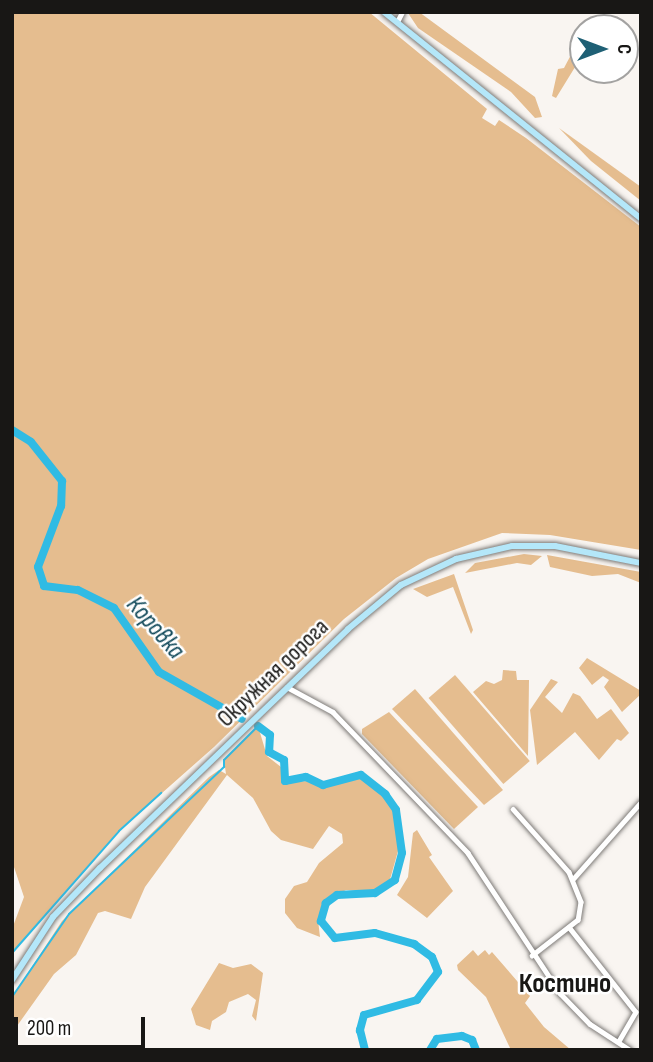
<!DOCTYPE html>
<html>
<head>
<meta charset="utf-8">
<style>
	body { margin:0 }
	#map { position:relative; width:653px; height:1062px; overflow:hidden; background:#f9f5f1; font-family:"Sofia Sans Condensed",sans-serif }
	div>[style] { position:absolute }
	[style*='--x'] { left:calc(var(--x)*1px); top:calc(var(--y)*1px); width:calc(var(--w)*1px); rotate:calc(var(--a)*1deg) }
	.green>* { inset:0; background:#e5bd8f; transform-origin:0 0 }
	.stream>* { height:2px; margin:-1px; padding:0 1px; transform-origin:1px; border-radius:1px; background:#30bbe4 }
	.river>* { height:8px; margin:-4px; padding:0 4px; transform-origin:4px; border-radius:4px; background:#30bbe4 }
	.roads { filter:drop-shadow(0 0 2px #7e7b78) drop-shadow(0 0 2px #7e7b78) }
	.street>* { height:4.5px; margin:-2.25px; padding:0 2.25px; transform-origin:2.25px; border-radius:2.25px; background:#fff }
	.primary>* { height:6px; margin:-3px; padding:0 3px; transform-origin:3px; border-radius:3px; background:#b4e7f9 }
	span { translate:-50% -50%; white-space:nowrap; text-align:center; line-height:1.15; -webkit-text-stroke:5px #fff; paint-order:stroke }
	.street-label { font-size:24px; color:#181715 }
	.water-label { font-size:26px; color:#11495a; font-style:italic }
	.quarter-label { font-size:28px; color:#181715; font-weight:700 }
	.frame { position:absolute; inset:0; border:14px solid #181715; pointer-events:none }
	.north { position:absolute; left:569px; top:14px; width:70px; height:70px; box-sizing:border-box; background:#fff; border:2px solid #a3a2a1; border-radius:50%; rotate:90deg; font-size:19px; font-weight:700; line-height:28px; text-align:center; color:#181715 }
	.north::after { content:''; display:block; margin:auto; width:24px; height:32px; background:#1f6075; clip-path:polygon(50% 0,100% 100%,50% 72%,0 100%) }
	.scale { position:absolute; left:14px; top:1017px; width:131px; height:32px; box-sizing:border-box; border:4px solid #181715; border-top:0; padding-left:9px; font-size:21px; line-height:24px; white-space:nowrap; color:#181715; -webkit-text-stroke:5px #fff; paint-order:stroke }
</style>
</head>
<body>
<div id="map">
	<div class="green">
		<i style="clip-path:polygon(12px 12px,369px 12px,487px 109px,482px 118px,495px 126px,499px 120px,526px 138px,641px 227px,641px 550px,550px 535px,502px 533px,428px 559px,396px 578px,344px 619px,214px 747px,119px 831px,12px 953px,12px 929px,24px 897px,12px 861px)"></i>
		<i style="clip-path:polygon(419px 12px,535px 97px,542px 117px,535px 118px,511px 92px,418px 28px,408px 13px)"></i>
		<i style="clip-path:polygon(582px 34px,580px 59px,556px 98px,552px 96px,558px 69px,564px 68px)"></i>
		<i style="clip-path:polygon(559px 128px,641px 187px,641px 201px,591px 161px)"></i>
		<i style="clip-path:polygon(524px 554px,542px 556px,531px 565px,517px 563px,465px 573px,475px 563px)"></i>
		<i style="clip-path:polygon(547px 555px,641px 572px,641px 583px,618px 574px,592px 576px,550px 567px)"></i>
		<i style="clip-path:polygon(454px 574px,473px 630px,471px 634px,453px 587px,427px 597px,413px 589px)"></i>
		<i style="clip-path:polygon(587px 658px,641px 691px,641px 694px,622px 712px,604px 687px,609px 680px,603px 676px,592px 685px,579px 668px)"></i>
		<i style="clip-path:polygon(503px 670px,516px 671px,517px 680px,529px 680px,528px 756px,473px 692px,486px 681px,494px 684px,502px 680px)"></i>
		<i style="left:455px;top:675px;width:114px;height:35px;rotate:49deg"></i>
		<i style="clip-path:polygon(551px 679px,558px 682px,545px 697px,562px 713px,573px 693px,580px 696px,597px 719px,611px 709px,629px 733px,621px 741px,617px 739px,599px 760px,575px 732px,537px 765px,530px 710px)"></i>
		<i style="clip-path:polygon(415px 689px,503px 790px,484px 805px,392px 709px)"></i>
		<i style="clip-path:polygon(389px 712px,478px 807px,454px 829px,362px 734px,362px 729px)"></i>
		<i style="clip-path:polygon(258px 726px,267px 756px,281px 767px,281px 782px,310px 781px,323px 788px,360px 778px,387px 799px,396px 817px,400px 844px,389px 883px,377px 892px,346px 890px,328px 899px,318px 920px,320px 937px,297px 928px,285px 913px,285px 899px,294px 886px,307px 882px,319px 863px,343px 843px,342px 834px,329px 826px,313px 849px,281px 840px,271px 831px,253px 798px,227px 775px,145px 887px,131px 919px,105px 911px,98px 913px,76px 955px,54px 974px,12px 1033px,12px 997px,62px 921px,209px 777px,219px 770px,226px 774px,224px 760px)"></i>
		<i style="clip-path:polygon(417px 830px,432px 855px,429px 857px,453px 891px,427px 918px,397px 895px,408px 877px,413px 833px)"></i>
		<i style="clip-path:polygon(473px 950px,478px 956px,485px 950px,489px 955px,492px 952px,530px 996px,525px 1003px,544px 1027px,571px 1050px,511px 1050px,486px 997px,458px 970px,457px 965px)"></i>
		<i style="clip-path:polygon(219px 963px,233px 968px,251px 964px,263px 973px,256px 1021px,252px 1016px,256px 1000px,248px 994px,229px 1002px,226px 1012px,212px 1021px,210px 1030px,196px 1025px,191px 1009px)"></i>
	</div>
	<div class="stream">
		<i style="--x:12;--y:953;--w:162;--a:-48.7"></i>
		<i style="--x:119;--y:831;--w:57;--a:-42.1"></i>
		<i style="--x:12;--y:997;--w:101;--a:-55.5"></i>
		<i style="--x:69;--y:914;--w:214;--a:-43.5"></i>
		<i style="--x:224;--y:767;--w:7;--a:-90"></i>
		<i style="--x:224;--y:760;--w:48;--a:-45"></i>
	</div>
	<div class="river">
		<i style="--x:12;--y:430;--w:22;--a:32"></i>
		<i style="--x:31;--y:442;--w:50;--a:51.5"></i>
		<i style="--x:62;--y:481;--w:25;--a:92"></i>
		<i style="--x:61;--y:506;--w:65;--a:110.7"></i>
		<i style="--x:38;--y:567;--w:20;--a:72"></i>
		<i style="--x:44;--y:586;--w:34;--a:7"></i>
		<i style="--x:78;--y:590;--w:40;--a:26.6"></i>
		<i style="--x:114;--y:608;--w:78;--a:54.9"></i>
		<i style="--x:159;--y:672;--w:95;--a:29.5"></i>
		<i style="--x:258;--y:726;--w:15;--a:37"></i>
		<i style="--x:270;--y:735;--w:17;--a:93"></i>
		<i style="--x:269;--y:752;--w:17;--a:28"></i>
		<i style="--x:284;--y:760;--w:21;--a:87"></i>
		<i style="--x:285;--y:781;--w:21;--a:-11"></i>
		<i style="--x:306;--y:777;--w:19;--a:25"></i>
		<i style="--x:323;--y:785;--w:39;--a:-15"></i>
		<i style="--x:361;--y:775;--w:31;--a:38"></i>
		<i style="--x:385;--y:794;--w:19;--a:55"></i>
		<i style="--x:396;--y:810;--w:43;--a:82.1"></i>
		<i style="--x:402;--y:853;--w:28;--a:105"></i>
		<i style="--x:395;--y:880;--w:24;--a:147"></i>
		<i style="--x:375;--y:893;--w:38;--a:177"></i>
		<i style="--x:337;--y:895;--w:14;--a:144"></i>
		<i style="--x:326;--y:903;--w:19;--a:106"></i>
		<i style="--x:321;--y:921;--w:22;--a:51"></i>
		<i style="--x:335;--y:938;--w:40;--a:-7.1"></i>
		<i style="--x:375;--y:933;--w:41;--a:15.8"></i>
		<i style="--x:414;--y:944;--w:22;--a:36"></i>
		<i style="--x:432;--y:957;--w:16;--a:68"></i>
		<i style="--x:438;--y:972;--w:35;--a:127"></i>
		<i style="--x:417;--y:1000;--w:55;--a:164.2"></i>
		<i style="--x:364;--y:1015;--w:16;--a:105"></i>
		<i style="--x:360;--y:1030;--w:21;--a:76"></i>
		<i style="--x:430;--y:1050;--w:13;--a:-58"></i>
		<i style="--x:437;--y:1039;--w:25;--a:-7"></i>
		<i style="--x:462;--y:1036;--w:11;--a:22"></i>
		<i style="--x:472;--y:1040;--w:11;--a:68"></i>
	</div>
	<div class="roads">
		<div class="street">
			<i style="--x:397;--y:22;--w:11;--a:-63"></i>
			<i style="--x:287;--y:687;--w:52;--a:28.5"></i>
			<i style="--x:333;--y:712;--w:195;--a:46.2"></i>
			<i style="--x:468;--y:853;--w:168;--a:56.7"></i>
			<i style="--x:560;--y:993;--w:43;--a:45.9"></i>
			<i style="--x:590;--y:1024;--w:48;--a:33"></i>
			<i style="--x:513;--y:809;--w:84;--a:48.4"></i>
			<i style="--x:569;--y:872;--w:32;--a:68"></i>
			<i style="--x:581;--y:902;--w:18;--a:99"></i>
			<i style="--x:578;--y:920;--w:58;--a:142"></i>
			<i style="--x:573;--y:879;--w:103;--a:-48.6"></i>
			<i style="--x:569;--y:927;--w:108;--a:51.8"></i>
			<i style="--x:636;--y:1012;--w:34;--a:120"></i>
		</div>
		<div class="primary">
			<i style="--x:384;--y:12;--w:330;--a:38.8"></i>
			<i style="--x:12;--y:980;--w:75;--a:-56.9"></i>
			<i style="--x:53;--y:917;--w:68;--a:-46.2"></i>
			<i style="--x:100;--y:868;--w:344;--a:-43.9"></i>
			<i style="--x:348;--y:629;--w:69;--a:-39.7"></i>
			<i style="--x:401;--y:585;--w:61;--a:-25.3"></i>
			<i style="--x:456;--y:559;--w:57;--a:-13.1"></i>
			<i style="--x:512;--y:546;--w:43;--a:0"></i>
			<i style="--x:555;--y:546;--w:88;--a:11.2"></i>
		</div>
	</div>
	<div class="street-label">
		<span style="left:273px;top:673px;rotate:-44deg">Окружная дорога</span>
	</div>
	<div class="water-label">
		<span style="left:155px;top:628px;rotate:49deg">Коровка</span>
	</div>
	<div class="quarter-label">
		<span style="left:565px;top:984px">Костино</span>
	</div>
	<div class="frame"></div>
	<div class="north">С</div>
	<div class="scale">200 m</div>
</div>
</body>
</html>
